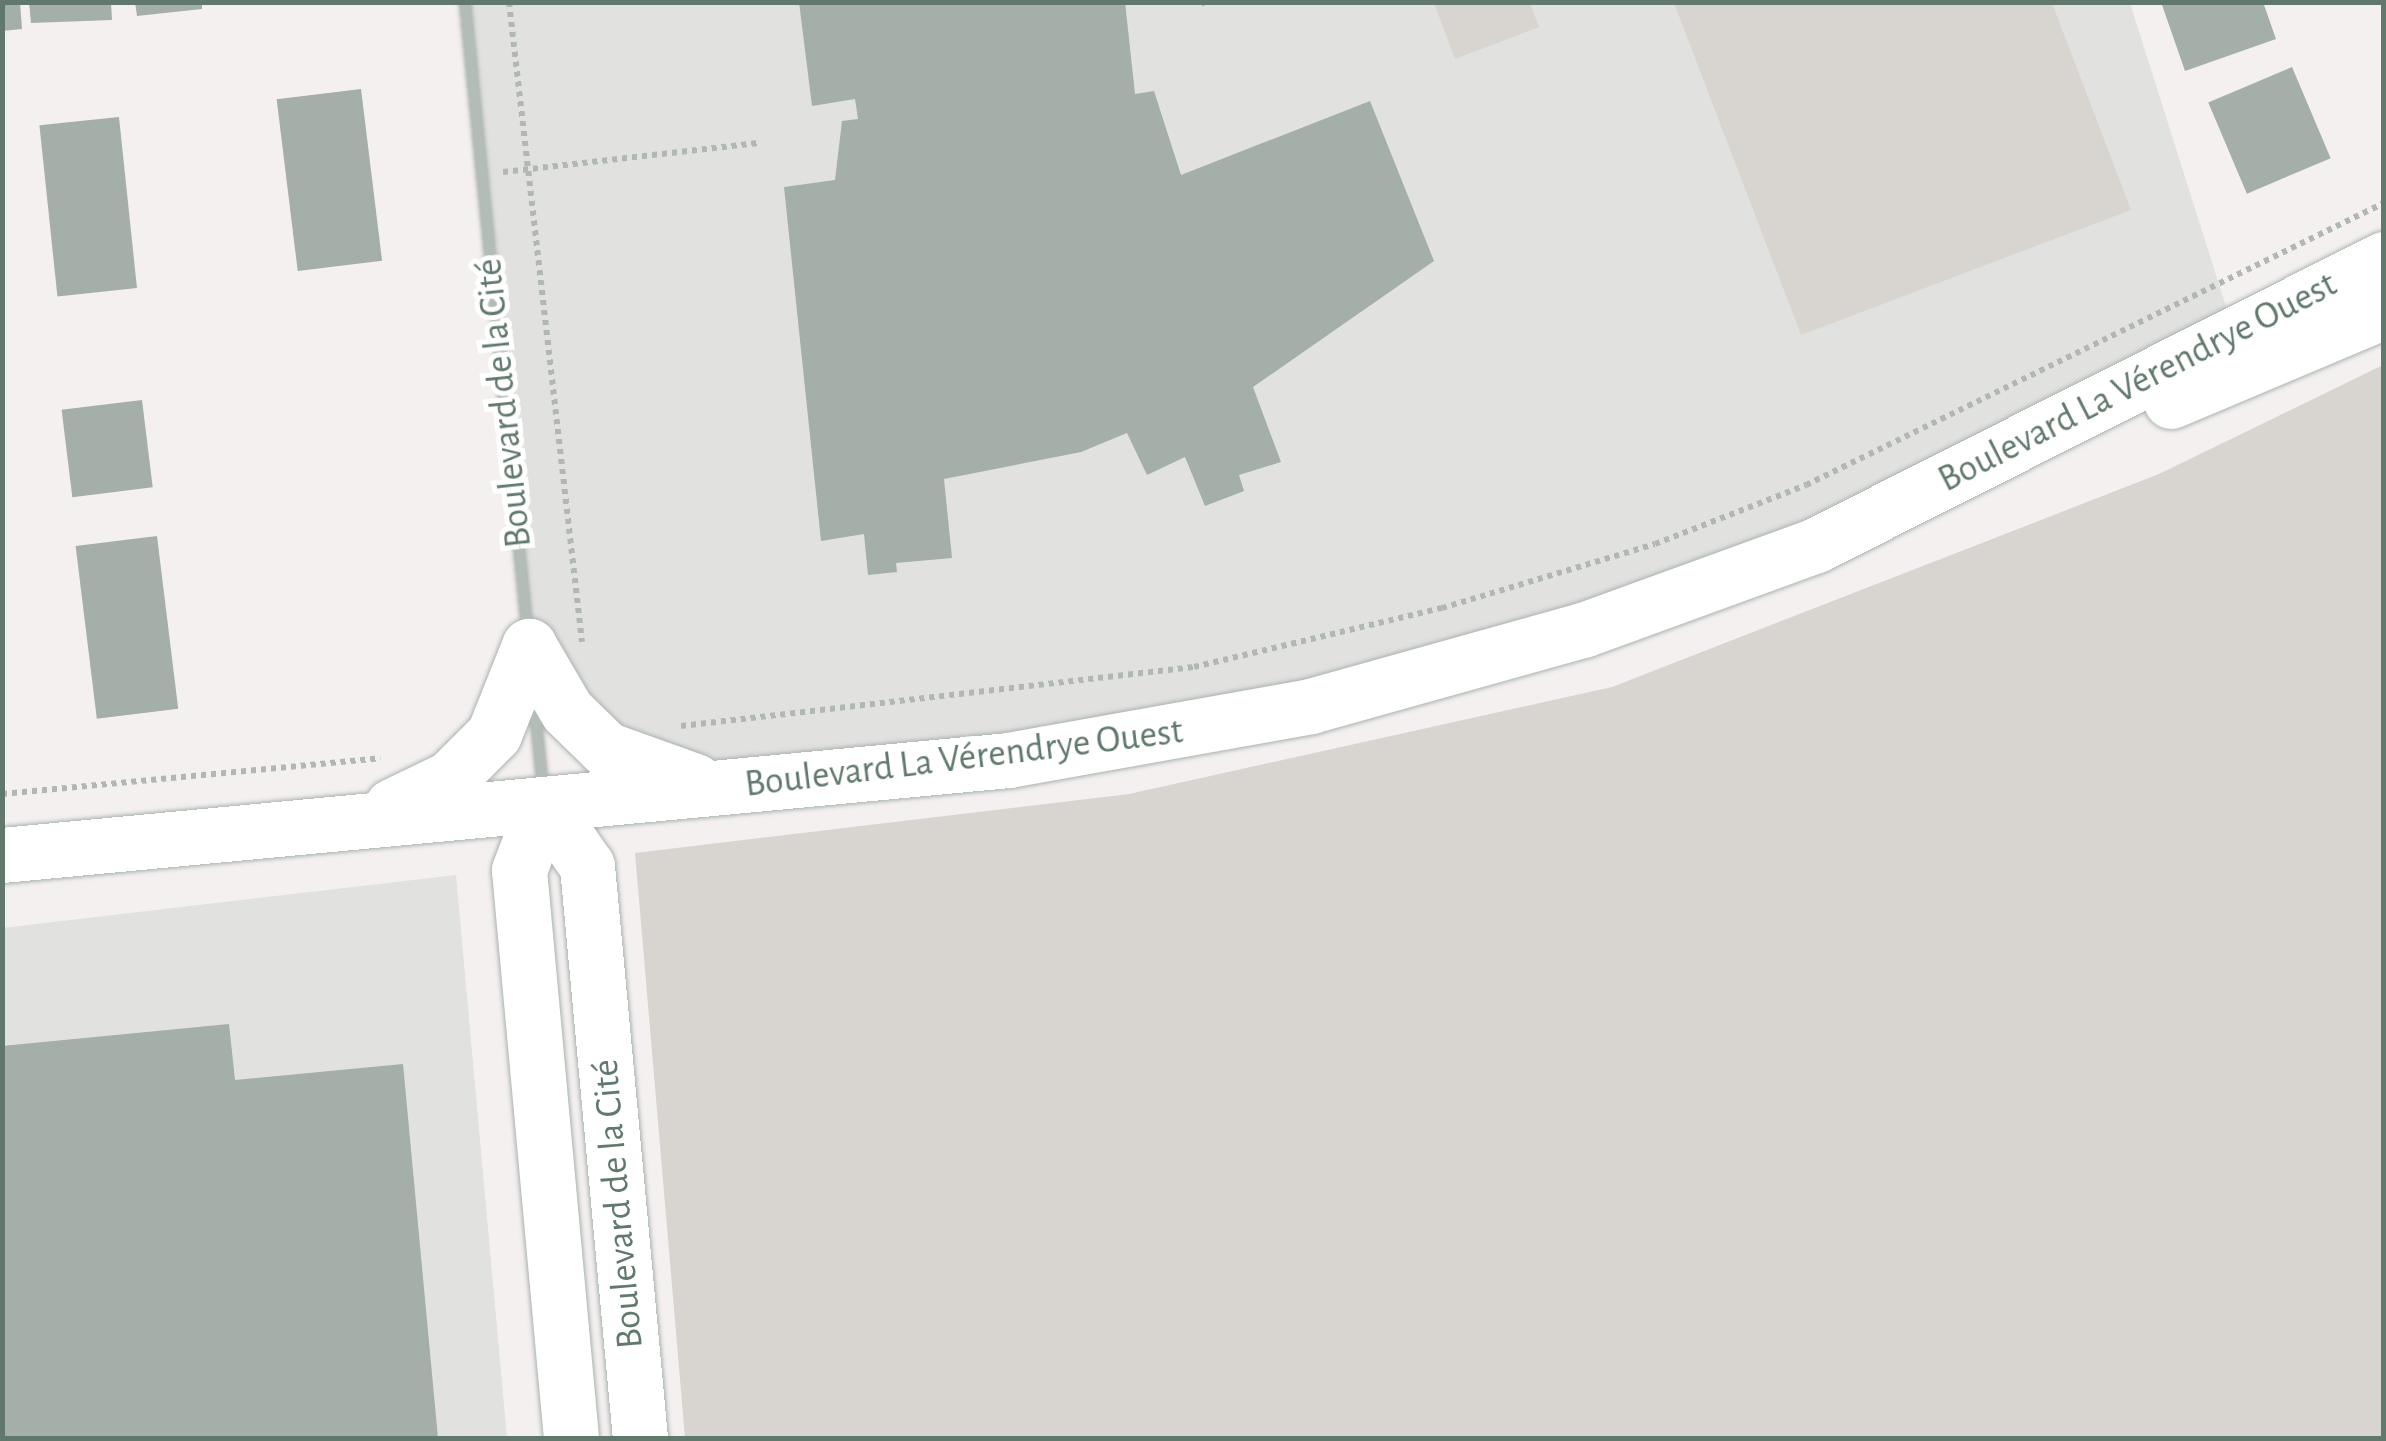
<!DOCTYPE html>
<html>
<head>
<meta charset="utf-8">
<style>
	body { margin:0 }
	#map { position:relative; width:2386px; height:1441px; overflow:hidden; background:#f4f0f0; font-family:"Alegreya Sans",sans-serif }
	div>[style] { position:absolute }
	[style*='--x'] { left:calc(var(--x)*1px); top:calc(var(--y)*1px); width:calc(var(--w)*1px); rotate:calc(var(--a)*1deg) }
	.built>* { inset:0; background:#e1e1e0 }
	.green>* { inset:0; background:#d8d5d0 }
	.building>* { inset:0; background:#a3afa8; transform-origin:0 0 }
	.path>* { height:6px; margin-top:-3px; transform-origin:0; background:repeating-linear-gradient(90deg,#b1b7b4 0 5px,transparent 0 10px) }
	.roads { filter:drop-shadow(0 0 2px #a9b3ae) drop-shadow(0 0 2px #a9b3ae) }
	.street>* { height:10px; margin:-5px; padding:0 5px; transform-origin:5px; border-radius:5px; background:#b4bcb8 }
	.secondary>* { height:55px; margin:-27.5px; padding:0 27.5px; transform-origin:27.5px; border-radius:27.5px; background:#fff }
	span { translate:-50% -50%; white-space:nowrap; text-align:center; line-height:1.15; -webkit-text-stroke:10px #fff; paint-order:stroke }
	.street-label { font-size:38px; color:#61796d }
	.frame { position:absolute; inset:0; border:5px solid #61796d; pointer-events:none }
</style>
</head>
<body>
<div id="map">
	<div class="built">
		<i style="clip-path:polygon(465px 3px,2130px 3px,2234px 332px,1893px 508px,1310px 706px,657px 773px,529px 646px)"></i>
		<i style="clip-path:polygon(456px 875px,507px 1438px,3px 1438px,2px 928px)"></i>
	</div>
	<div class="green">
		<i style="clip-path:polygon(1434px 3px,1530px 3px,1539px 27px,1455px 59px)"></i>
		<i style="clip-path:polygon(1674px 3px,2052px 3px,2131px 210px,1801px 335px)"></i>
		<i style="clip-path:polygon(2383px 365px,2383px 1438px,685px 1438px,635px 853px,1129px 794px,1612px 687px,2159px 474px)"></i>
	</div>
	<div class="building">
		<i style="clip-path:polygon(2px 2px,20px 2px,22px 29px,2px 31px)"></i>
		<i style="clip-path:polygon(29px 2px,111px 2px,112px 20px,31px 23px)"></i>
		<i style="clip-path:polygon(135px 2px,202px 2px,202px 9px,137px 16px)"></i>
		<i style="clip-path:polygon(799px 2px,1125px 2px,1135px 94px,1154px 91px,1181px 175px,1370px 101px,1434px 261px,1253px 387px,1281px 462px,1239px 475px,1244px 491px,1205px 506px,1185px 457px,1147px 475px,1127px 433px,1081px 452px,944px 479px,952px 558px,896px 563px,897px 572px,868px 575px,864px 534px,821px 541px,784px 187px,835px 180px,842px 121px,858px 119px,855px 99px,812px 106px)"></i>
		<i style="clip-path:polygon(2161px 2px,2263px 2px,2276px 39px,2185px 71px)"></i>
		<i style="left:2292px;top:67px;width:99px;height:91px;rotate:67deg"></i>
		<i style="left:361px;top:89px;width:173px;height:85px;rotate:83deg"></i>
		<i style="left:119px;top:117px;width:172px;height:80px;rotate:84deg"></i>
		<i style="left:142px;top:400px;width:88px;height:81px;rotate:83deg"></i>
		<i style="left:157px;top:536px;width:174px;height:82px;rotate:83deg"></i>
		<i style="clip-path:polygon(229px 1024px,235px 1080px,403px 1064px,438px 1438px,2px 1438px,2px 1046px)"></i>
	</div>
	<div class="path">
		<i style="--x:509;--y:2;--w:644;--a:83.49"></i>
		<i style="--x:1201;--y:5;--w:4;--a:-56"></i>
		<i style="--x:503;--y:172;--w:257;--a:-6.5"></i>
		<i style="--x:681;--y:726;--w:516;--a:-6.56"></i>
		<i style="--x:1194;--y:667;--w:255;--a:-13.4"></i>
		<i style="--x:1442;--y:608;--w:222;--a:-16.7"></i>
		<i style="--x:1655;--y:544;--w:162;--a:-21.3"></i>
		<i style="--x:1806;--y:485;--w:643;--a:-26.01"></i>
		<i style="--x:2;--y:794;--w:380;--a:-5.4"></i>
	</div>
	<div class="roads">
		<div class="street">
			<i style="--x:465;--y:2;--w:629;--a:84.34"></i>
			<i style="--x:534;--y:700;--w:88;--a:84.2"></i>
		</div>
		<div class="secondary">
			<i style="--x:2171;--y:401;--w:231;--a:-22.9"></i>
			<i style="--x:529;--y:646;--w:75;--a:59.7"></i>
			<i style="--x:567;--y:711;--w:54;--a:44.3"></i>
			<i style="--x:606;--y:749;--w:95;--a:19.8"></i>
			<i style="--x:544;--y:804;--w:75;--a:55.3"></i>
			<i style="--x:587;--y:866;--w:574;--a:84.71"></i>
			<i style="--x:544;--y:804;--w:71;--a:110.7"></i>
			<i style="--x:519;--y:870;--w:570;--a:84.77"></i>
			<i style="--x:392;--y:806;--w:64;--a:-25.8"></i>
			<i style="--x:450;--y:778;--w:62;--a:-45"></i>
			<i style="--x:494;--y:734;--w:95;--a:-68.3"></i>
			<i style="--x:2;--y:855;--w:1010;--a:-5.39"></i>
			<i style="--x:1008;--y:760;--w:307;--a:-10.1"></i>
			<i style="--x:1310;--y:706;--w:283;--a:-15.6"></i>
			<i style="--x:1583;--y:630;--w:248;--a:-20"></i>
			<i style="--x:1816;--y:545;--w:636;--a:-26.73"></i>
		</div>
	</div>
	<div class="street-label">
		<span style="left:2138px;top:383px;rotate:-27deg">Boulevard La Vérendrye Ouest</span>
		<span style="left:505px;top:403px;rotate:-96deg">Boulevard de la Cité</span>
		<span style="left:964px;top:759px;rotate:-7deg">Boulevard La Vérendrye Ouest</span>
		<span style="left:619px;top:1204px;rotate:-95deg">Boulevard de la Cité</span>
	</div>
	<div class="frame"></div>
</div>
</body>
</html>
